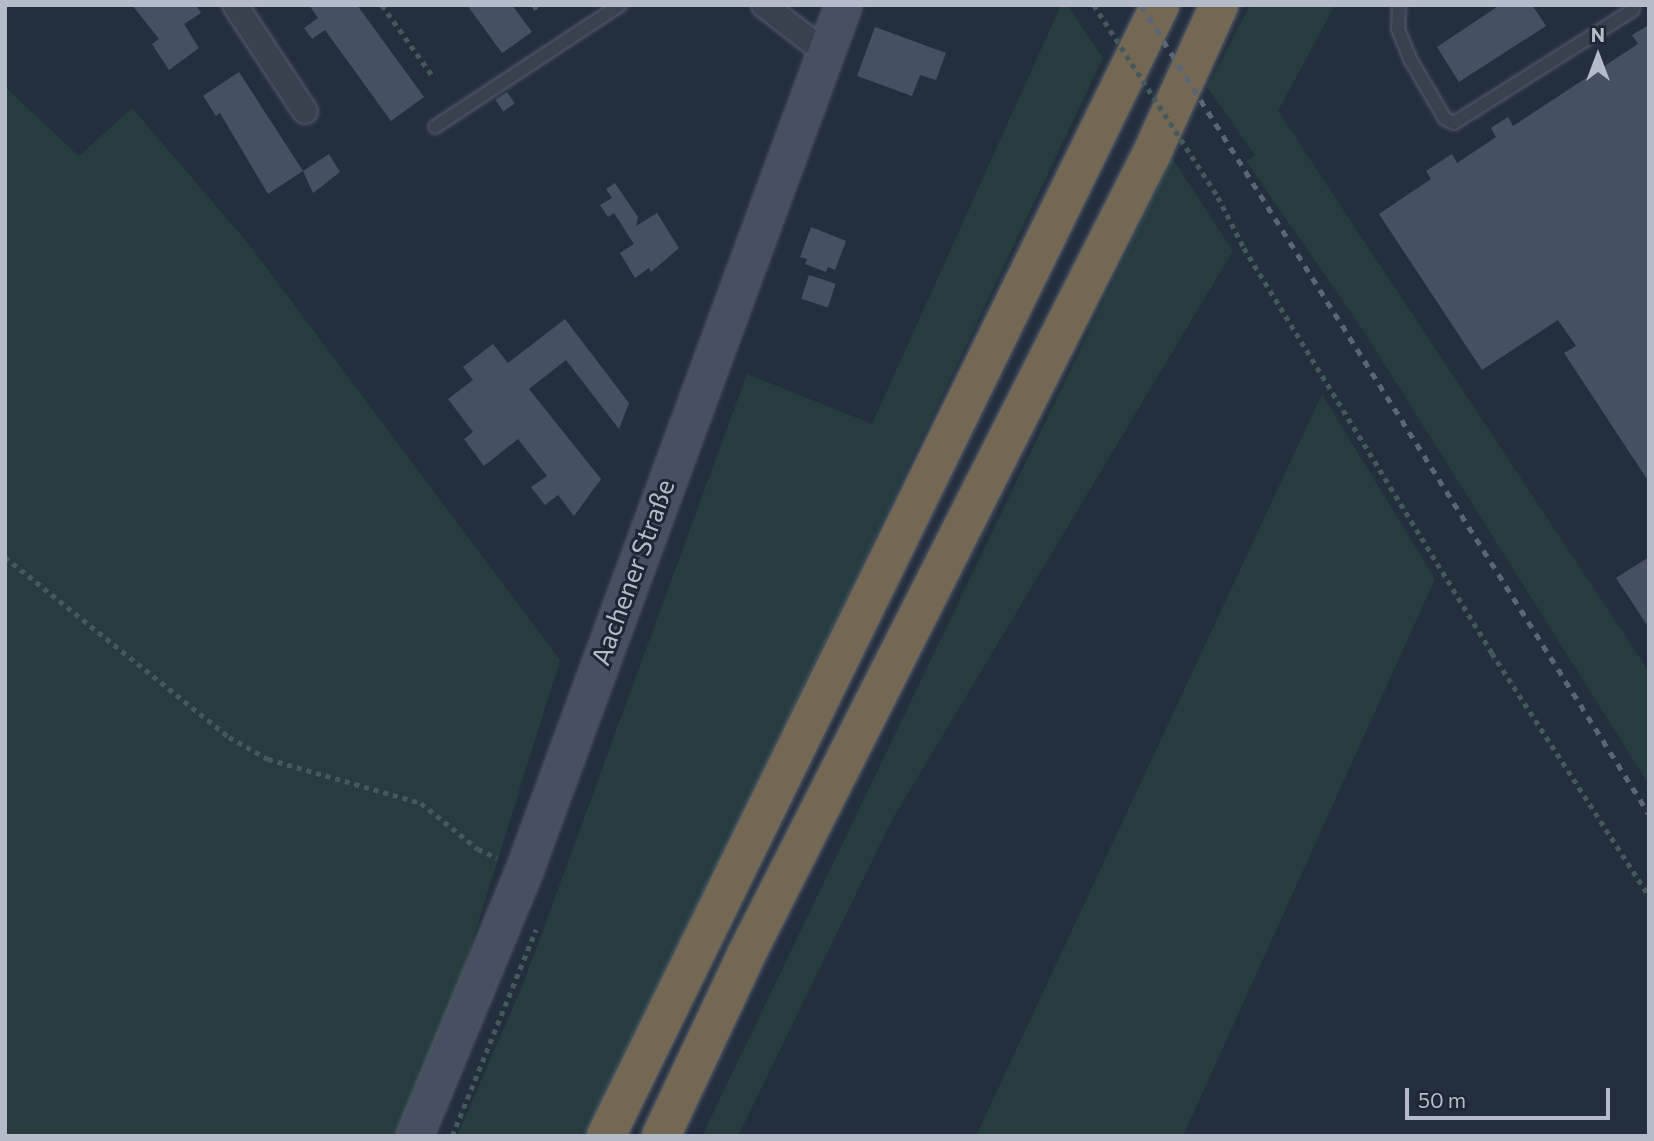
<!DOCTYPE html>
<html>
<head>
<meta charset="utf-8">
<style>
	body { margin:0 }
	#map { position:relative; width:1654px; height:1141px; overflow:hidden; background:#242f3e; font-family:Commissioner,sans-serif }
	div>[style] { position:absolute }
	[style*='--x'] { left:calc(var(--x)*1px); top:calc(var(--y)*1px); width:calc(var(--w)*1px); rotate:calc(var(--a)*1deg) }
	.green>* { inset:0; background:#263c3f }
	.building>* { inset:0; background:#455162; transform-origin:0 0 }
	.path>* { height:4.5px; margin-top:-2.25px; transform-origin:0; background:repeating-linear-gradient(90deg,#44595c 0 5px,transparent 0 10px) }
	.roads { filter:drop-shadow(0 0 2px #565f6c) drop-shadow(0 0 2px #565f6c) }
	.service>* { height:12px; margin:-6px; padding:0 6px; transform-origin:6px; border-radius:6px; background:#38414e }
	.minor>* { height:24px; margin:-12px; padding:0 12px; transform-origin:12px; border-radius:12px; background:#38414e }
	.secondary>* { height:35px; margin:-17.5px; padding:0 17.5px; transform-origin:17.5px; border-radius:17.5px; background:#465061 }
	.motorway>* { height:38px; margin:-19px; padding:0 19px; transform-origin:19px; border-radius:19px; background:#746855 }
	.rail>* { height:5px; margin-top:-2.5px; transform-origin:0; background:repeating-linear-gradient(90deg,#5a6575 0 7px,transparent 0 14px) }
	.path-bridge>* { height:4.5px; margin-top:-2.25px; transform-origin:0; background:repeating-linear-gradient(90deg,#44595c 0 5px,transparent 0 10px) }
	span { translate:-50% -50%; white-space:nowrap; text-align:center; line-height:1.15; -webkit-text-stroke:6px #1d2633; paint-order:stroke }
	.street-label { font-size:26px; color:#b4bcc9 }
	.frame { position:absolute; inset:0; border:7px solid #b4bcc9; pointer-events:none }
	.north { position:absolute; left:1563px; top:21px; width:70px; height:70px; -webkit-text-stroke:5px #1d2633; paint-order:stroke; rotate:0deg; font-size:19px; font-weight:700; line-height:28px; text-align:center; color:#b4bcc9 }
	.north::after { content:''; display:block; margin:auto; width:24px; height:32px; background:#b4bcc9; clip-path:polygon(50% 0,100% 100%,50% 72%,0 100%) }
	.scale { position:absolute; left:1405px; top:1088px; width:205px; height:32px; box-sizing:border-box; border:4px solid #b4bcc9; border-top:0; padding-left:9px; font-size:21px; line-height:24px; white-space:nowrap; color:#b4bcc9; -webkit-text-stroke:5px #1d2633; paint-order:stroke }
</style>
</head>
<body>
<div id="map">
	<div class="green">
		<i style="clip-path:polygon(1061px 5px,1067px 5px,1103px 58px,590px 1136px,457px 1136px,524px 982px,747px 374px,872px 424px)"></i>
		<i style="clip-path:polygon(1250px 5px,1335px 5px,1278px 111px,1649px 672px,1649px 785px,1363px 330px,1246px 161px,1255px 155px,1207px 87px)"></i>
		<i style="clip-path:polygon(5px 87px,79px 156px,132px 108px,251px 247px,560px 660px,454px 1000px,399px 1136px,5px 1136px)"></i>
		<i style="clip-path:polygon(1172px 158px,1233px 251px,892px 820px,738px 1136px,702px 1136px)"></i>
		<i style="clip-path:polygon(1322px 394px,1435px 579px,1183px 1136px,976px 1136px)"></i>
	</div>
	<div class="building">
		<i style="clip-path:polygon(132px 5px,196px 5px,201px 13px,184px 24px,199px 48px,169px 70px,152px 44px,159px 39px)"></i>
		<i style="clip-path:polygon(309px 5px,357px 5px,424px 97px,391px 121px,325px 30px,312px 39px,304px 28px,318px 18px)"></i>
		<i style="clip-path:polygon(467px 5px,512px 5px,532px 32px,502px 53px)"></i>
		<i style="clip-path:polygon(1500px 5px,1532px 5px,1546px 26px,1459px 82px,1437px 47px)"></i>
		<i style="clip-path:polygon(1649px 25px,1649px 482px,1564px 353px,1576px 346px,1558px 320px,1482px 370px,1379px 214px,1431px 179px,1426px 171px,1452px 154px,1457px 163px,1496px 137px,1491px 128px,1508px 117px,1513px 126px,1638px 44px,1632px 35px)"></i>
		<i style="clip-path:polygon(875px 27px,946px 53px,936px 80px,920px 75px,912px 96px,857px 76px)"></i>
		<i style="clip-path:polygon(239px 72px,303px 171px,268px 194px,220px 113px,216px 116px,203px 96px)"></i>
		<i style="left:507px;top:92px;width:14px;height:14px;rotate:56deg"></i>
		<i style="clip-path:polygon(329px 154px,340px 172px,313px 193px,303px 171px)"></i>
		<i style="clip-path:polygon(615px 183px,638px 217px,636px 226px,657px 213px,679px 248px,651px 272px,649px 268px,635px 278px,620px 253px,634px 244px,614px 213px,608px 217px,600px 205px,612px 198px,606px 189px)"></i>
		<i style="clip-path:polygon(811px 227px,846px 241px,835px 270px,828px 267px,826px 272px,805px 264px,807px 259px,800px 257px)"></i>
		<i style="left:809px;top:275px;width:28px;height:25px;rotate:18deg"></i>
		<i style="clip-path:polygon(565px 319px,629px 403px,619px 429px,566px 360px,529px 389px,601px 479px,574px 516px,558px 495px,545px 505px,531px 487px,547px 476px,518px 439px,484px 466px,464px 439px,473px 432px,448px 399px,473px 380px,463px 367px,493px 344px,508px 363px)"></i>
		<i style="clip-path:polygon(1649px 557px,1649px 628px,1616px 578px)"></i>
	</div>
	<div class="path">
		<i style="--x:382;--y:5;--w:86;--a:54.5"></i>
		<i style="--x:534;--y:5;--w:7;--a:56"></i>
		<i style="--x:1218;--y:197;--w:57;--a:63"></i>
		<i style="--x:1244;--y:248;--w:475;--a:58.5"></i>
		<i style="--x:1492;--y:653;--w:289;--a:57.1"></i>
		<i style="--x:5;--y:557;--w:287;--a:38.8"></i>
		<i style="--x:229;--y:737;--w:45;--a:29.4"></i>
		<i style="--x:268;--y:759;--w:159;--a:16"></i>
		<i style="--x:421;--y:803;--w:73;--a:38.9"></i>
		<i style="--x:478;--y:849;--w:21;--a:25"></i>
		<i style="--x:452;--y:1136;--w:223;--a:-67.9"></i>
	</div>
	<div class="roads">
		<div class="service">
			<i style="--x:1399;--y:5;--w:24;--a:92"></i>
			<i style="--x:1398;--y:29;--w:32;--a:68"></i>
			<i style="--x:1410;--y:59;--w:69;--a:59.7"></i>
			<i style="--x:1445;--y:119;--w:10;--a:24"></i>
			<i style="--x:1454;--y:123;--w:212;--a:-32.3"></i>
			<i style="--x:435;--y:127;--w:222;--a:-33.4"></i>
		</div>
		<div class="minor">
			<i style="--x:235;--y:5;--w:127;--a:56.6"></i>
			<i style="--x:764;--y:5;--w:78;--a:37.7"></i>
		</div>
		<div class="secondary">
			<i style="--x:414;--y:1136;--w:288;--a:-67.5"></i>
			<i style="--x:524;--y:870;--w:922;--a:-69.76"></i>
		</div>
		<div class="motorway">
			<i style="--x:606;--y:1136;--w:1259;--a:-63.9"></i>
			<i style="--x:661;--y:1136;--w:200;--a:-64.8"></i>
			<i style="--x:746;--y:955;--w:897;--a:-63.15"></i>
			<i style="--x:1151;--y:155;--w:165;--a:-65.6"></i>
		</div>
	</div>
	<div class="rail">
		<i style="--x:1141;--y:5;--w:955;--a:57.87"></i>
	</div>
	<div class="path-bridge">
		<i style="--x:1094;--y:5;--w:229;--a:57.1"></i>
	</div>
	<div class="street-label">
		<span style="left:632px;top:572px;rotate:-70deg">Aachener Straße</span>
	</div>
	<div class="frame"></div>
	<div class="north">N</div>
	<div class="scale">50 m</div>
</div>
</body>
</html>
